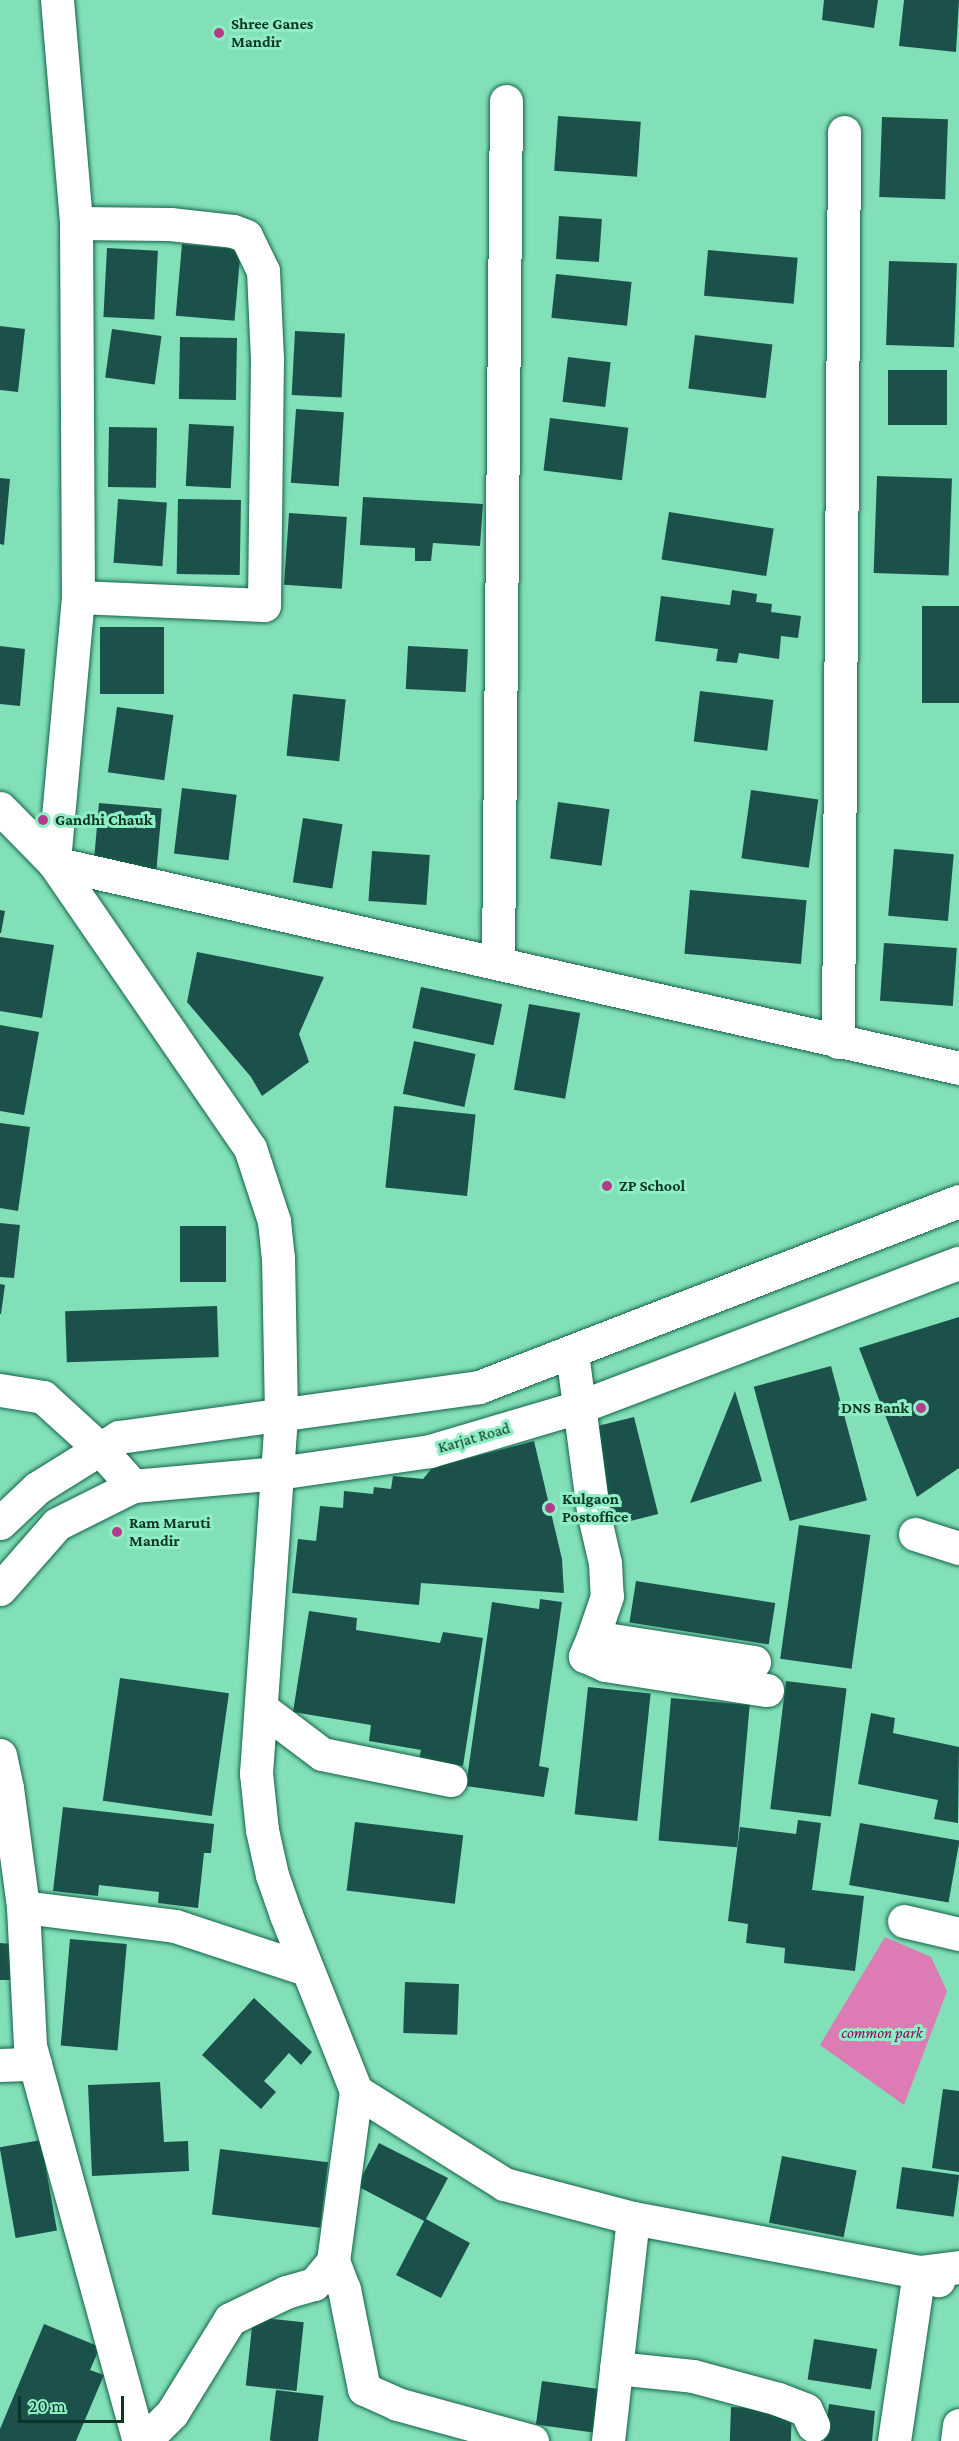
<!DOCTYPE html>
<html>
<head>
<meta charset="utf-8">
<style>
	body { margin:0 }
	#map { position:relative; width:959px; height:2441px; overflow:hidden; background:#82e0b8; font-family:"Crimson Pro",serif }
	div>[style] { position:absolute }
	[style*='--x'] { left:calc(var(--x)*1px); top:calc(var(--y)*1px); width:calc(var(--w)*1px); rotate:calc(var(--a)*1deg) }
	.green>* { inset:0; background:#dd7bb5 }
	.building>* { inset:0; background:#1c514b; transform-origin:0 0 }
	.roads { filter:drop-shadow(0 0 2px #166348) drop-shadow(0 0 2px #166348) }
	.minor>* { height:33px; margin:-16.5px; padding:0 16.5px; transform-origin:16.5px; border-radius:16.5px; background:#fff }
	.tertiary>* { height:33px; margin:-16.5px; padding:0 16.5px; transform-origin:16.5px; border-radius:16.5px; background:#fff }
	.secondary>* { height:33px; margin:-16.5px; padding:0 16.5px; transform-origin:16.5px; border-radius:16.5px; background:#fff }
	.dots>* { width:16px; height:16px; translate:-50% -50%; box-sizing:border-box; border:3px solid #8fedc4; border-radius:50% }
	span { translate:-50% -50%; white-space:nowrap; text-align:center; line-height:1.15; -webkit-text-stroke:6px #8fedc4; paint-order:stroke }
	.poi-label { font-size:16px; color:#0c3526; font-weight:700 }
	.left { translate:0 -50%; text-align:left }
	.right { translate:-100% -50%; text-align:right }
	.street-label { font-size:16px; color:#0c3526 }
	.park-label { font-size:16px; color:#850961; font-style:italic }
	.scale { position:absolute; left:18px; top:2396px; width:106px; height:27px; box-sizing:border-box; border:3px solid #0c3526; border-top:0; padding-left:8px; font-size:18px; line-height:21px; white-space:nowrap; color:#0c3526; -webkit-text-stroke:4px #8fedc4; paint-order:stroke }
</style>
</head>
<body>
<div id="map">
	<div class="green">
		<i style="clip-path:polygon(885px 1937px,931px 1957px,947px 1991px,904px 2105px,820px 2045px)"></i>
	</div>
	<div class="building">
		<i style="clip-path:polygon(824px 0,878px 0,874px 28px,822px 20px)"></i>
		<i style="clip-path:polygon(904px 0,959px 0,956px 52px,899px 46px)"></i>
		<i style="left:558px;top:116px;width:83px;height:55px;rotate:4deg"></i>
		<i style="left:882px;top:117px;width:66px;height:80px;rotate:2deg"></i>
		<i style="left:559px;top:216px;width:43px;height:43px;rotate:4deg"></i>
		<i style="left:182px;top:244px;width:59px;height:72px;rotate:5deg"></i>
		<i style="left:107px;top:248px;width:51px;height:69px;rotate:3deg"></i>
		<i style="left:708px;top:250px;width:90px;height:46px;rotate:5deg"></i>
		<i style="left:889px;top:261px;width:68px;height:84px;rotate:2deg"></i>
		<i style="left:556px;top:274px;width:76px;height:44px;rotate:6deg"></i>
		<i style="clip-path:polygon(0 326px,25px 329px,18px 392px,0 390px)"></i>
		<i style="left:112px;top:329px;width:50px;height:49px;rotate:8deg"></i>
		<i style="left:295px;top:331px;width:50px;height:64px;rotate:3deg"></i>
		<i style="left:695px;top:335px;width:78px;height:54px;rotate:7deg"></i>
		<i style="left:180px;top:337px;width:57px;height:62px;rotate:1deg"></i>
		<i style="left:568px;top:357px;width:43px;height:45px;rotate:7deg"></i>
		<i style="left:947px;top:370px;width:55px;height:59px;rotate:90deg"></i>
		<i style="left:296px;top:409px;width:48px;height:74px;rotate:4deg"></i>
		<i style="left:550px;top:418px;width:79px;height:53px;rotate:7deg"></i>
		<i style="left:189px;top:424px;width:45px;height:62px;rotate:3deg"></i>
		<i style="left:109px;top:427px;width:48px;height:60px;rotate:1deg"></i>
		<i style="left:877px;top:476px;width:75px;height:97px;rotate:2deg"></i>
		<i style="clip-path:polygon(0 478px,10px 479px,4px 545px,0 544px)"></i>
		<i style="clip-path:polygon(363px 497px,483px 504px,480px 546px,433px 543px,431px 561px,415px 561px,415px 548px,360px 545px)"></i>
		<i style="left:118px;top:499px;width:49px;height:64px;rotate:4deg"></i>
		<i style="left:178px;top:499px;width:63px;height:75px;rotate:1deg"></i>
		<i style="left:669px;top:512px;width:106px;height:48px;rotate:9deg"></i>
		<i style="left:289px;top:513px;width:58px;height:72px;rotate:4deg"></i>
		<i style="clip-path:polygon(732px 590px,757px 594px,756px 602px,772px 604px,771px 612px,801px 616px,798px 638px,781px 636px,779px 659px,739px 653px,737px 663px,716px 661px,718px 649px,655px 641px,661px 596px,730px 605px)"></i>
		<i style="left:922px;top:606px;width:37px;height:97px"></i>
		<i style="left:100px;top:627px;width:64px;height:67px"></i>
		<i style="clip-path:polygon(0 646px,25px 649px,20px 706px,0 704px)"></i>
		<i style="left:408px;top:646px;width:60px;height:43px;rotate:3deg"></i>
		<i style="left:700px;top:691px;width:74px;height:51px;rotate:7deg"></i>
		<i style="left:293px;top:694px;width:53px;height:62px;rotate:6deg"></i>
		<i style="left:117px;top:707px;width:57px;height:66px;rotate:8deg"></i>
		<i style="left:182px;top:788px;width:55px;height:66px;rotate:7deg"></i>
		<i style="left:751px;top:790px;width:68px;height:69px;rotate:8deg"></i>
		<i style="left:558px;top:802px;width:52px;height:57px;rotate:8deg"></i>
		<i style="left:99px;top:803px;width:63px;height:65px;rotate:5deg"></i>
		<i style="left:303px;top:818px;width:40px;height:65px;rotate:9deg"></i>
		<i style="left:894px;top:849px;width:60px;height:67px;rotate:5deg"></i>
		<i style="left:372px;top:851px;width:58px;height:50px;rotate:4deg"></i>
		<i style="left:690px;top:890px;width:117px;height:64px;rotate:5deg"></i>
		<i style="clip-path:polygon(0 910px,5px 911px,1px 933px,0 933px)"></i>
		<i style="clip-path:polygon(0 937px,54px 945px,42px 1018px,0 1011px)"></i>
		<i style="left:884px;top:943px;width:73px;height:58px;rotate:4deg"></i>
		<i style="clip-path:polygon(197px 952px,324px 977px,299px 1034px,309px 1062px,262px 1096px,251px 1077px,187px 1002px)"></i>
		<i style="left:421px;top:987px;width:83px;height:42px;rotate:12deg"></i>
		<i style="left:529px;top:1004px;width:52px;height:87px;rotate:10deg"></i>
		<i style="clip-path:polygon(0 1025px,39px 1032px,24px 1115px,0 1111px)"></i>
		<i style="left:414px;top:1041px;width:63px;height:54px;rotate:12deg"></i>
		<i style="left:394px;top:1106px;width:82px;height:82px;rotate:6deg"></i>
		<i style="clip-path:polygon(0 1123px,30px 1127px,18px 1211px,0 1208px)"></i>
		<i style="clip-path:polygon(0 1223px,20px 1225px,14px 1278px,0 1277px)"></i>
		<i style="left:180px;top:1226px;width:46px;height:56px"></i>
		<i style="clip-path:polygon(0 1284px,5px 1285px,1px 1314px,0 1314px)"></i>
		<i style="left:217px;top:1306px;width:51px;height:152px;rotate:88deg"></i>
		<i style="clip-path:polygon(959px 1317px,959px 1468px,917px 1497px,859px 1348px)"></i>
		<i style="left:831px;top:1366px;width:139px;height:80px;rotate:75deg"></i>
		<i style="clip-path:polygon(735px 1391px,762px 1481px,690px 1503px)"></i>
		<i style="left:634px;top:1417px;width:100px;height:49px;rotate:76deg"></i>
		<i style="clip-path:polygon(534px 1441px,562px 1559px,564px 1593px,421px 1583px,419px 1605px,292px 1593px,298px 1539px,316px 1541px,320px 1506px,343px 1508px,344px 1491px,373px 1494px,374px 1487px,391px 1489px,393px 1476px,423px 1479px,433px 1467px)"></i>
		<i style="left:799px;top:1525px;width:72px;height:135px;rotate:8deg"></i>
		<i style="left:636px;top:1581px;width:141px;height:42px;rotate:9deg"></i>
		<i style="clip-path:polygon(540px 1599px,562px 1602px,539px 1766px,549px 1768px,544px 1797px,466px 1786px,492px 1602px,539px 1609px)"></i>
		<i style="clip-path:polygon(309px 1611px,357px 1618px,356px 1630px,440px 1643px,443px 1632px,483px 1638px,463px 1766px,419px 1759px,421px 1750px,369px 1741px,371px 1725px,293px 1712px)"></i>
		<i style="left:120px;top:1678px;width:110px;height:124px;rotate:8deg"></i>
		<i style="left:786px;top:1681px;width:61px;height:129px;rotate:7deg"></i>
		<i style="left:588px;top:1687px;width:63px;height:128px;rotate:6deg"></i>
		<i style="left:671px;top:1698px;width:79px;height:143px;rotate:5deg"></i>
		<i style="clip-path:polygon(871px 1713px,895px 1718px,893px 1733px,959px 1747px,958px 1823px,934px 1819px,938px 1800px,858px 1784px)"></i>
		<i style="clip-path:polygon(63px 1807px,214px 1824px,211px 1853px,204px 1853px,198px 1908px,158px 1903px,159px 1892px,99px 1885px,98px 1896px,53px 1891px)"></i>
		<i style="clip-path:polygon(798px 1820px,821px 1823px,812px 1890px,864px 1896px,855px 1971px,784px 1963px,785px 1948px,746px 1943px,748px 1924px,728px 1921px,740px 1827px,796px 1834px)"></i>
		<i style="left:355px;top:1822px;width:109px;height:69px;rotate:7deg"></i>
		<i style="left:860px;top:1823px;width:101px;height:63px;rotate:10deg"></i>
		<i style="left:70px;top:1939px;width:57px;height:107px;rotate:5deg"></i>
		<i style="clip-path:polygon(0 1943px,13px 1944px,11px 1980px,0 1980px)"></i>
		<i style="left:405px;top:1982px;width:54px;height:51px;rotate:2deg"></i>
		<i style="clip-path:polygon(254px 1998px,312px 2052px,301px 2065px,289px 2053px,264px 2081px,276px 2092px,261px 2109px,202px 2055px)"></i>
		<i style="clip-path:polygon(160px 2082px,164px 2142px,188px 2141px,189px 2171px,92px 2176px,88px 2085px)"></i>
		<i style="clip-path:polygon(943px 2089px,959px 2091px,959px 2172px,932px 2168px)"></i>
		<i style="left:41px;top:2140px;width:92px;height:42px;rotate:80deg"></i>
		<i style="clip-path:polygon(379px 2143px,448px 2178px,426px 2219px,470px 2243px,441px 2298px,396px 2275px,424px 2221px,357px 2186px)"></i>
		<i style="left:220px;top:2149px;width:109px;height:66px;rotate:7deg"></i>
		<i style="left:782px;top:2156px;width:76px;height:68px;rotate:11deg"></i>
		<i style="left:902px;top:2167px;width:58px;height:42px;rotate:8deg"></i>
		<i style="left:253px;top:2317px;width:51px;height:69px;rotate:6deg"></i>
		<i style="clip-path:polygon(44px 2324px,100px 2347px,90px 2370px,104px 2375px,76px 2441px,0 2441px,0 2429px)"></i>
		<i style="left:814px;top:2339px;width:64px;height:41px;rotate:9deg"></i>
		<i style="left:542px;top:2381px;width:61px;height:44px;rotate:8deg"></i>
		<i style="left:276px;top:2390px;width:48px;height:51px;rotate:7deg"></i>
		<i style="clip-path:polygon(829px 2404px,875px 2411px,872px 2441px,824px 2441px)"></i>
		<i style="left:731px;top:2407px;width:61px;height:34px;rotate:2deg"></i>
	</div>
	<div class="roads">
		<div class="minor">
			<i style="--x:76;--y:223;--w:94;--a:0.6"></i>
			<i style="--x:170;--y:224;--w:63;--a:6.3"></i>
			<i style="--x:233;--y:231;--w:14;--a:21"></i>
			<i style="--x:246;--y:236;--w:39;--a:64"></i>
			<i style="--x:263;--y:271;--w:87;--a:87.4"></i>
			<i style="--x:267;--y:358;--w:247;--a:90.7"></i>
			<i style="--x:264;--y:605;--w:186;--a:-177.5"></i>
			<i style="--x:498;--y:963;--w:862;--a:-89.47"></i>
			<i style="--x:838;--y:1042;--w:910;--a:-89.62"></i>
			<i style="--x:572;--y:1353;--w:159;--a:82.4"></i>
			<i style="--x:593;--y:1511;--w:53;--a:77"></i>
			<i style="--x:605;--y:1563;--w:33;--a:87"></i>
			<i style="--x:607;--y:1596;--w:43;--a:108.9"></i>
			<i style="--x:593;--y:1637;--w:163;--a:8.8"></i>
			<i style="--x:281;--y:1416;--w:358;--a:94"></i>
			<i style="--x:256;--y:1773;--w:57;--a:84"></i>
			<i style="--x:262;--y:1830;--w:46;--a:77.5"></i>
			<i style="--x:272;--y:1875;--w:42;--a:70.7"></i>
			<i style="--x:286;--y:1915;--w:189;--a:68.3"></i>
			<i style="--x:356;--y:2091;--w:175;--a:32.1"></i>
			<i style="--x:504;--y:2184;--w:133;--a:14.8"></i>
			<i style="--x:633;--y:2218;--w:291;--a:10.7"></i>
			<i style="--x:919;--y:2272;--w:40;--a:-7.1"></i>
			<i style="--x:915;--y:1534;--w:46;--a:17.7"></i>
			<i style="--x:593;--y:1637;--w:21;--a:113"></i>
			<i style="--x:585;--y:1656;--w:22;--a:24"></i>
			<i style="--x:605;--y:1665;--w:164;--a:8.8"></i>
			<i style="--x:261;--y:1708;--w:76;--a:37"></i>
			<i style="--x:322;--y:1754;--w:131;--a:11.5"></i>
			<i style="--x:0;--y:1755;--w:34;--a:78"></i>
			<i style="--x:7;--y:1788;--w:120;--a:82.3"></i>
			<i style="--x:23;--y:1907;--w:139;--a:87.1"></i>
			<i style="--x:30;--y:2046;--w:410;--a:74.6"></i>
			<i style="--x:23;--y:1907;--w:153;--a:7.1"></i>
			<i style="--x:175;--y:1926;--w:138;--a:18.2"></i>
			<i style="--x:904;--y:1921;--w:57;--a:13.3"></i>
			<i style="--x:0;--y:2065;--w:35;--a:-2"></i>
			<i style="--x:333;--y:2261;--w:30;--a:69"></i>
			<i style="--x:344;--y:2289;--w:102;--a:78.7"></i>
			<i style="--x:364;--y:2389;--w:36;--a:24"></i>
			<i style="--x:397;--y:2404;--w:140;--a:15.3"></i>
			<i style="--x:616;--y:2368;--w:77;--a:5.9"></i>
			<i style="--x:693;--y:2376;--w:88;--a:15.1"></i>
			<i style="--x:778;--y:2399;--w:30;--a:21"></i>
			<i style="--x:806;--y:2410;--w:17;--a:65"></i>
			<i style="--x:144;--y:2441;--w:40;--a:-45"></i>
			<i style="--x:172;--y:2413;--w:110;--a:-58.3"></i>
			<i style="--x:230;--y:2319;--w:62;--a:-25.7"></i>
			<i style="--x:286;--y:2292;--w:29;--a:-16"></i>
			<i style="--x:314;--y:2284;--w:30;--a:-50"></i>
			<i style="--x:333;--y:2261;--w:172;--a:-82.3"></i>
			<i style="--x:608;--y:2441;--w:224;--a:-83.6"></i>
			<i style="--x:894;--y:2441;--w:171;--a:-81.6"></i>
			<i style="--x:919;--y:2272;--w:21;--a:23"></i>
			<i style="--x:957;--y:2441;--w:16;--a:-83"></i>
		</div>
		<div class="tertiary">
			<i style="--x:57;--y:0;--w:224;--a:85.1"></i>
			<i style="--x:76;--y:223;--w:374;--a:89.7"></i>
			<i style="--x:78;--y:597;--w:267;--a:95.2"></i>
			<i style="--x:54;--y:863;--w:928;--a:12.76"></i>
			<i style="--x:0;--y:808;--w:77;--a:45.5"></i>
			<i style="--x:54;--y:863;--w:346;--a:55.5"></i>
			<i style="--x:250;--y:1148;--w:77;--a:71.8"></i>
			<i style="--x:274;--y:1221;--w:36;--a:84"></i>
			<i style="--x:278;--y:1257;--w:159;--a:88.9"></i>
			<i style="--x:0;--y:1390;--w:44;--a:9.2"></i>
			<i style="--x:43;--y:1397;--w:77;--a:42.4"></i>
			<i style="--x:100;--y:1449;--w:50;--a:48.3"></i>
		</div>
		<div class="secondary">
			<i style="--x:0;--y:1523;--w:51;--a:-43.4"></i>
			<i style="--x:37;--y:1488;--w:97;--a:-31.9"></i>
			<i style="--x:119;--y:1437;--w:363;--a:-7.9"></i>
			<i style="--x:479;--y:1387;--w:515;--a:-21.18"></i>
			<i style="--x:0;--y:1589;--w:86;--a:-48.8"></i>
			<i style="--x:57;--y:1524;--w:85;--a:-26.6"></i>
			<i style="--x:133;--y:1486;--w:146;--a:-5.1"></i>
			<i style="--x:278;--y:1473;--w:154;--a:-8.2"></i>
			<i style="--x:430;--y:1451;--w:155;--a:-16.5"></i>
			<i style="--x:579;--y:1407;--w:406;--a:-20.8"></i>
		</div>
	</div>
	<div class="dots">
		<i style="left:219px;top:33px;background:#b63a8a"></i>
		<i style="left:43px;top:820px;background:#b63a8a"></i>
		<i style="left:607px;top:1186px;background:#b63a8a"></i>
		<i style="left:921px;top:1408px;background:#b63a8a"></i>
		<i style="left:550px;top:1508px;background:#b63a8a"></i>
		<i style="left:117px;top:1532px;background:#b63a8a"></i>
	</div>
	<div class="poi-label">
		<span class="left" style="left:231px;top:33px">Shree Ganes<br>Mandir</span>
		<span class="left" style="left:55px;top:820px">Gandhi Chauk</span>
		<span class="left" style="left:619px;top:1186px">ZP School</span>
		<span class="right" style="left:909px;top:1408px">DNS Bank</span>
		<span class="left" style="left:562px;top:1508px">Kulgaon<br>Postoffice</span>
		<span class="left" style="left:129px;top:1532px">Ram Maruti<br>Mandir</span>
	</div>
	<div class="street-label">
		<span style="left:474px;top:1438px;rotate:-16deg">Karjat Road</span>
	</div>
	<div class="park-label">
		<span style="left:882px;top:2033px">common park</span>
	</div>
	<div class="scale">20 m</div>
</div>
</body>
</html>
